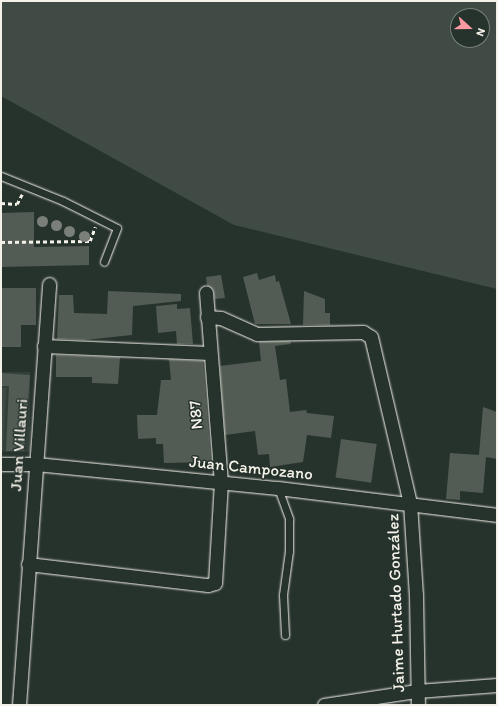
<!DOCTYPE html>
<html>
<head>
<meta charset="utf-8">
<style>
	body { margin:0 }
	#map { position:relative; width:498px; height:706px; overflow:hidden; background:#26332d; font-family:Itim,sans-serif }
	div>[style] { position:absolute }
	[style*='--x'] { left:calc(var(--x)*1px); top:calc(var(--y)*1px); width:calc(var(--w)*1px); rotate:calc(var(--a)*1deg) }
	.built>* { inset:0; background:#333f39; transform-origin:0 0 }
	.green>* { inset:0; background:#414b45 }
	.building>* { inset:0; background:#525c55; transform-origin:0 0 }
	.path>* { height:2.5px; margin-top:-1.25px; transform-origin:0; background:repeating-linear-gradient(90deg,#f4f1e8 0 4px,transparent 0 7px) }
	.roads { filter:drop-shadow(0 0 1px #f4f1e8) drop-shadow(0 0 1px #f4f1e8) }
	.lane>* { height:7px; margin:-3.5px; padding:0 3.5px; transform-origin:3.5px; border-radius:3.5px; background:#26332d }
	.street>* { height:13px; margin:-6.5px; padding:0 6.5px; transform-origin:6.5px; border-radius:6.5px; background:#26332d }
	.trees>* { width:11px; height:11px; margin:-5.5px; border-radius:50%; background:#7a8079 }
	span { translate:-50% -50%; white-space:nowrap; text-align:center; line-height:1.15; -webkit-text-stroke:3px #26332d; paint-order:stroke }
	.street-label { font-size:17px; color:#f4f1e8 }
	.frame { position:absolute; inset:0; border:2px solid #f4f1e8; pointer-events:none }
	.north { position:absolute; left:450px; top:8px; width:40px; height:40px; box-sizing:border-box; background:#26332d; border:1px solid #787f78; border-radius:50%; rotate:111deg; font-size:11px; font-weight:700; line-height:16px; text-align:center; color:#f4f1e8 }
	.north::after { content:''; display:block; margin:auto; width:14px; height:18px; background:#ff9aa2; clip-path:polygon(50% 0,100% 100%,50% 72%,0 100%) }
</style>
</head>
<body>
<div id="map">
	<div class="built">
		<i style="left:1px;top:372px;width:29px;height:80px"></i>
	</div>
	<div class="green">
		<i style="clip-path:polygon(evenodd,1px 1px,497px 1px,497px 289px,234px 225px,1px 96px,1px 1px,458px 16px,482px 16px,482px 40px,458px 40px,458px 16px)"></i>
		<i style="clip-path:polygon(1px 388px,6px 388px,3px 450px,1px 450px)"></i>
	</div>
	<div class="building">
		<i style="clip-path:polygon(34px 212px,34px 247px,89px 246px,89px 265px,1px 267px,1px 213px)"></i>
		<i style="clip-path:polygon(257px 273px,259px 280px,275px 275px,276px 282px,279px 281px,291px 324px,255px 324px,243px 277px)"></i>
		<i style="clip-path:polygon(221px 275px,225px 298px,215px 299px,213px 289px,207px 285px,206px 277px)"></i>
		<i style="clip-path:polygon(1px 288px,36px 288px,36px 325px,21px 325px,21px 347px,1px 347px)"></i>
		<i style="clip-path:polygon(108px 291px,181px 294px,181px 301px,133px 306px,132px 335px,84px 340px,57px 339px,59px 295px,73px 295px,74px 313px,107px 314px)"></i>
		<i style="clip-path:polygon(304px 291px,325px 299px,325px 313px,330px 313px,330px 325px,303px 325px)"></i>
		<i style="clip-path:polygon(177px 304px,177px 309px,190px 308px,193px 344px,177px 344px,176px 331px,158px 333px,156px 306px)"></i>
		<i style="clip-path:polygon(290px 341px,291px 344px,275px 346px,280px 380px,286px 379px,290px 412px,306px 410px,307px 413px,334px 416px,331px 438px,307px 435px,303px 462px,270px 467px,269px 454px,258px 455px,255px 431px,225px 435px,220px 366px,261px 361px,259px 342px)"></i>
		<i style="clip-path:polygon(56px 355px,120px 357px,118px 384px,92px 383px,92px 377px,56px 377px)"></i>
		<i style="clip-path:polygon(169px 359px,203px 361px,211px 462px,164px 463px,163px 444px,156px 444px,156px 438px,138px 439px,137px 415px,157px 415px,161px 380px,171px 380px)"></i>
		<i style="clip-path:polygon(1px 373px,30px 375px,24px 451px,6px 451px,9px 386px,1px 386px)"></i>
		<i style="clip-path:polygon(483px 407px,497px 412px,497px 459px,486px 457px,483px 493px,460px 491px,460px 500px,446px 499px,450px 453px,479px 455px)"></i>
		<i style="left:341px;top:439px;width:36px;height:39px;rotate:8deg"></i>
	</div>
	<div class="path">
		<i style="--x:1;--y:203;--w:16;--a:4"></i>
		<i style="--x:17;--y:204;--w:11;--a:-63"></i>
		<i style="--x:1;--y:242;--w:89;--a:-0.6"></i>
		<i style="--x:90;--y:241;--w:15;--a:-70"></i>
	</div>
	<div class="roads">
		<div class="lane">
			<i style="--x:1;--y:176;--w:67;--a:22"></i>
			<i style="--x:63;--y:201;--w:60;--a:26.6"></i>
			<i style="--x:117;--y:228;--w:36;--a:111"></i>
			<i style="--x:278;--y:488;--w:33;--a:70"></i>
			<i style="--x:289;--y:519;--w:32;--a:90"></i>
			<i style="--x:289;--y:551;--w:44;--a:97.8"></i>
			<i style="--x:283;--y:595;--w:40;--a:87.1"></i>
		</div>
		<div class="street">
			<i style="--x:207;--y:317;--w:14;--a:4"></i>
			<i style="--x:221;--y:318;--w:39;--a:24"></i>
			<i style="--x:257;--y:334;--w:106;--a:-1.1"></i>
			<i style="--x:363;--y:332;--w:9;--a:32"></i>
			<i style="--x:371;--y:337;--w:171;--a:76.8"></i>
			<i style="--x:410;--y:503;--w:92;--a:86.3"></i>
			<i style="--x:416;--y:595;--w:110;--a:89"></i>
			<i style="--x:44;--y:346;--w:165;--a:2.4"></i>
			<i style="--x:1;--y:464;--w:35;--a:0"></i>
			<i style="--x:36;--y:464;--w:243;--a:5.7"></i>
			<i style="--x:278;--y:488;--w:221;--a:7"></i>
			<i style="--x:28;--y:564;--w:181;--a:6.7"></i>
			<i style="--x:208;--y:585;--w:7;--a:-16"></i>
			<i style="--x:215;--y:583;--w:100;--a:-86.6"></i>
			<i style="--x:221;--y:483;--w:191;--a:-94.5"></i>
			<i style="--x:19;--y:705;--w:422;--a:-85.9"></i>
			<i style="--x:324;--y:705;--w:94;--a:-8.6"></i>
			<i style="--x:417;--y:691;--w:80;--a:-4.3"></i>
		</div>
	</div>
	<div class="trees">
		<i style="left:42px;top:221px"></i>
		<i style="left:56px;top:225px"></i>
		<i style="left:69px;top:231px"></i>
		<i style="left:84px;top:236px"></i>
	</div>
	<div class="street-label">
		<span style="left:196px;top:415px;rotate:-95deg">N87</span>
		<span style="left:19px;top:445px;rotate:-86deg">Juan Villauri</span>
		<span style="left:251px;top:468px;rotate:6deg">Juan Campozano</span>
		<span style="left:396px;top:603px;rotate:-92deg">Jaime Hurtado González</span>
	</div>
	<div class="frame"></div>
	<div class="north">N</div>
</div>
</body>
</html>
